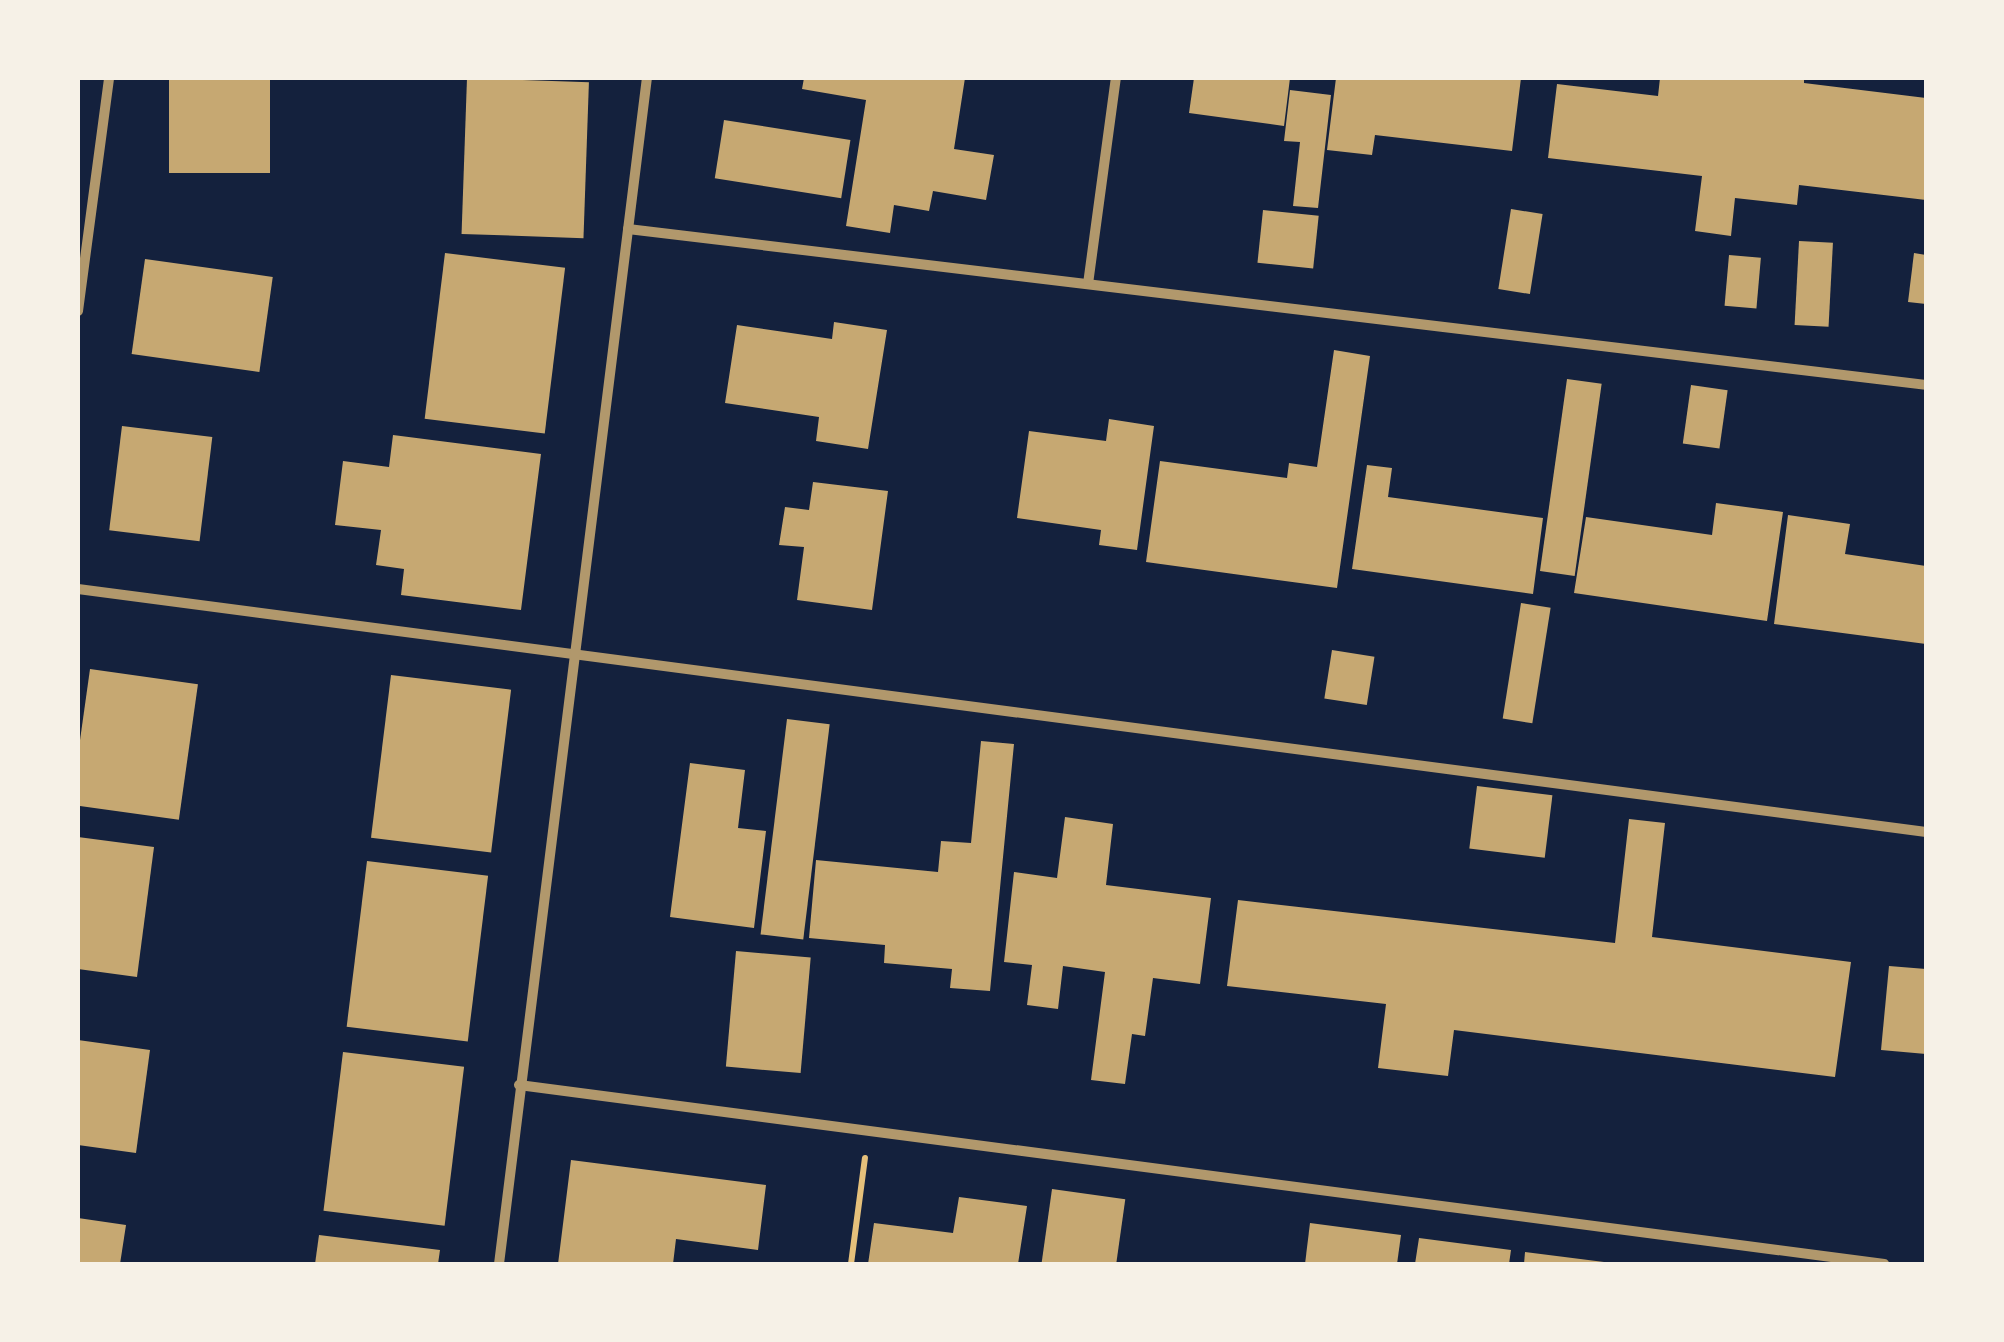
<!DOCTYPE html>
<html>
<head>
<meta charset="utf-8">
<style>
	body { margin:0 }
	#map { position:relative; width:2004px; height:1342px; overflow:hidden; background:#14213d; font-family:Barlow,sans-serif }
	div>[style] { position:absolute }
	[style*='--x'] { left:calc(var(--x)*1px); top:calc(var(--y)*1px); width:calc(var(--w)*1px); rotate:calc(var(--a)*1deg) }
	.building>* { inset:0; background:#c6a872; transform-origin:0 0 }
	.path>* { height:6px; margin:-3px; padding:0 3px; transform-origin:3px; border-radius:3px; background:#e5c07b }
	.minor>* { height:10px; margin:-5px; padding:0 5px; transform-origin:5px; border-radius:5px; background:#b1986c }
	span { translate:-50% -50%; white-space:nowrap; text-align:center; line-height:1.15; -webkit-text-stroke:9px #f6f1e7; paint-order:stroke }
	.frame { position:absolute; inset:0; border:80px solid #f6f1e7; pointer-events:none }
</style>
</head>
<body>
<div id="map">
	<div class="building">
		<i style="left:169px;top:78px;width:101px;height:95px"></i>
		<i style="left:467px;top:78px;width:122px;height:156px;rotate:2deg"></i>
		<i style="clip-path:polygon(804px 78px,965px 78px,954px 149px,994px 155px,986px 200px,933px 191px,929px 211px,894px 205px,890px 233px,846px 226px,866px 100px,802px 89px)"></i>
		<i style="clip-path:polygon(1194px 78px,1290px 78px,1284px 126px,1189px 113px)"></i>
		<i style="clip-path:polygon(1336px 78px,1521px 78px,1512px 151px,1375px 135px,1372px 155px,1327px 150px)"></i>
		<i style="clip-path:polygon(1660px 78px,1804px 78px,1804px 83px,1926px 98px,1926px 200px,1799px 185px,1797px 205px,1735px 198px,1731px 236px,1695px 231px,1702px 176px,1548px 158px,1557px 84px,1658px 96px)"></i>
		<i style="clip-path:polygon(1290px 90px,1331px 95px,1318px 208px,1293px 206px,1300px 142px,1284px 141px)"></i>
		<i style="left:724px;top:120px;width:128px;height:59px;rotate:9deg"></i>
		<i style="left:1511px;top:209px;width:32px;height:81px;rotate:9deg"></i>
		<i style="left:1263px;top:210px;width:56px;height:53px;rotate:6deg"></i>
		<i style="left:1799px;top:241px;width:34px;height:84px;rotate:3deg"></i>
		<i style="left:445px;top:253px;width:121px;height:167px;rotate:7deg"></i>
		<i style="clip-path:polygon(1914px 253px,1926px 255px,1926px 304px,1908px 302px)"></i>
		<i style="left:1729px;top:255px;width:32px;height:51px;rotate:5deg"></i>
		<i style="left:145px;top:259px;width:129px;height:96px;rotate:8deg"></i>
		<i style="clip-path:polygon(834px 322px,887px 330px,868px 449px,816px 441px,819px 417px,725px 403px,737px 325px,832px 339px)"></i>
		<i style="clip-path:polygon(1334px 350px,1370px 356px,1337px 588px,1146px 562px,1160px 461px,1287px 478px,1289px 463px,1317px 467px)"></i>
		<i style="left:1567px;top:379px;width:35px;height:194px;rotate:8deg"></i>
		<i style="left:1691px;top:385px;width:37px;height:59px;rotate:8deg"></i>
		<i style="clip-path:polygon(1109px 419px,1154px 426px,1137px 550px,1099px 545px,1101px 530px,1017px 518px,1029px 431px,1106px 441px)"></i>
		<i style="left:122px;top:426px;width:91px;height:105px;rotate:7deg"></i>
		<i style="clip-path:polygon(393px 435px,541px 454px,521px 610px,401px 595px,404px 569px,376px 565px,381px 530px,335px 525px,343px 461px,389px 467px)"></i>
		<i style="clip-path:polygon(1367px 465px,1392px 468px,1388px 497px,1543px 518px,1533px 594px,1352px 569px)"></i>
		<i style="clip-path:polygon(813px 482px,888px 491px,872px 610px,797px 600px,804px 547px,779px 545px,785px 507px,809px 510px)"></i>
		<i style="clip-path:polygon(1716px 503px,1783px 512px,1767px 621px,1574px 593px,1586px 517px,1712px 535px)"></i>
		<i style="clip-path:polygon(1788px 515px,1850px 524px,1845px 554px,1926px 566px,1926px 644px,1774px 624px)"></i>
		<i style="left:1521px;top:603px;width:30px;height:117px;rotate:9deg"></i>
		<i style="left:1332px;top:650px;width:43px;height:49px;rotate:9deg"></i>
		<i style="left:90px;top:669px;width:109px;height:137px;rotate:8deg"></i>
		<i style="left:391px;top:675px;width:121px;height:164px;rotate:7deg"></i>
		<i style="left:787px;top:719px;width:43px;height:217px;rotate:7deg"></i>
		<i style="clip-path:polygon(981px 741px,1014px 744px,990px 991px,950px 988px,952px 969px,884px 963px,885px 945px,809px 938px,816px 860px,938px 872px,941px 841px,971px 843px)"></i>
		<i style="clip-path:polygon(690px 763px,745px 770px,738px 828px,766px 831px,754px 928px,670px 917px)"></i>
		<i style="left:1477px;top:786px;width:76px;height:63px;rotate:7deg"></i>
		<i style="clip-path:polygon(1065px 817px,1113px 824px,1106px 885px,1211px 898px,1200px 984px,1153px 978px,1145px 1036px,1132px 1034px,1125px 1084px,1091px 1080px,1105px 972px,1063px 966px,1058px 1009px,1027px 1005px,1032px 965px,1004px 962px,1014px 872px,1057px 878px)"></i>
		<i style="clip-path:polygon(1629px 819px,1665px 823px,1652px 937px,1851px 962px,1835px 1077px,1454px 1030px,1448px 1076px,1378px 1068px,1386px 1004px,1227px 986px,1238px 900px,1615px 943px)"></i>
		<i style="clip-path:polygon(78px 837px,154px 847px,137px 977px,78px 969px)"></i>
		<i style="left:367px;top:861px;width:122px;height:167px;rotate:7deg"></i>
		<i style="left:736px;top:951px;width:75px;height:116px;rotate:5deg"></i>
		<i style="clip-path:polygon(1889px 966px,1926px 969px,1926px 1054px,1881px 1050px)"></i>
		<i style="clip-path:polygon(78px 1040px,150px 1050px,136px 1153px,78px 1145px)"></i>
		<i style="left:343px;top:1052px;width:122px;height:160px;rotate:7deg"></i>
		<i style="clip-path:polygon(571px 1160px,766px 1185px,758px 1250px,676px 1239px,673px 1264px,558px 1264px)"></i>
		<i style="left:1052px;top:1189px;width:74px;height:76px;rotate:8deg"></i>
		<i style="clip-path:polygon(959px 1197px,1027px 1206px,1018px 1264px,868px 1264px,874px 1223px,953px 1233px)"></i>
		<i style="clip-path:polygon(78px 1218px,126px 1225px,120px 1264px,78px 1264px)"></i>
		<i style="clip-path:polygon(1310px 1223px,1401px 1235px,1397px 1264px,1305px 1264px)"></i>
		<i style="clip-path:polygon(319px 1235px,440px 1250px,438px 1264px,315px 1264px)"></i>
		<i style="clip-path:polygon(1419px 1238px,1511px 1250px,1509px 1264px,1415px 1264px)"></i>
		<i style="clip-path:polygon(1525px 1252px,1604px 1262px,1604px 1264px,1524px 1264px)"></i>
	</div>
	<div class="path">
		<i style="--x:851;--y:1264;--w:107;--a:-82.5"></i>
	</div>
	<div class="minor">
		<i style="--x:628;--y:229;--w:1307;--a:6.85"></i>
		<i style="--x:1088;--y:284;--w:208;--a:-82.3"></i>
		<i style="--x:78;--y:311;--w:235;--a:-82.4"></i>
		<i style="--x:78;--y:589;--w:1864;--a:7.49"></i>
		<i style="--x:519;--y:1085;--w:1377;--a:7.47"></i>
		<i style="--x:499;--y:1264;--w:1195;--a:-82.89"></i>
	</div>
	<div class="frame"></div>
</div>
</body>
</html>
